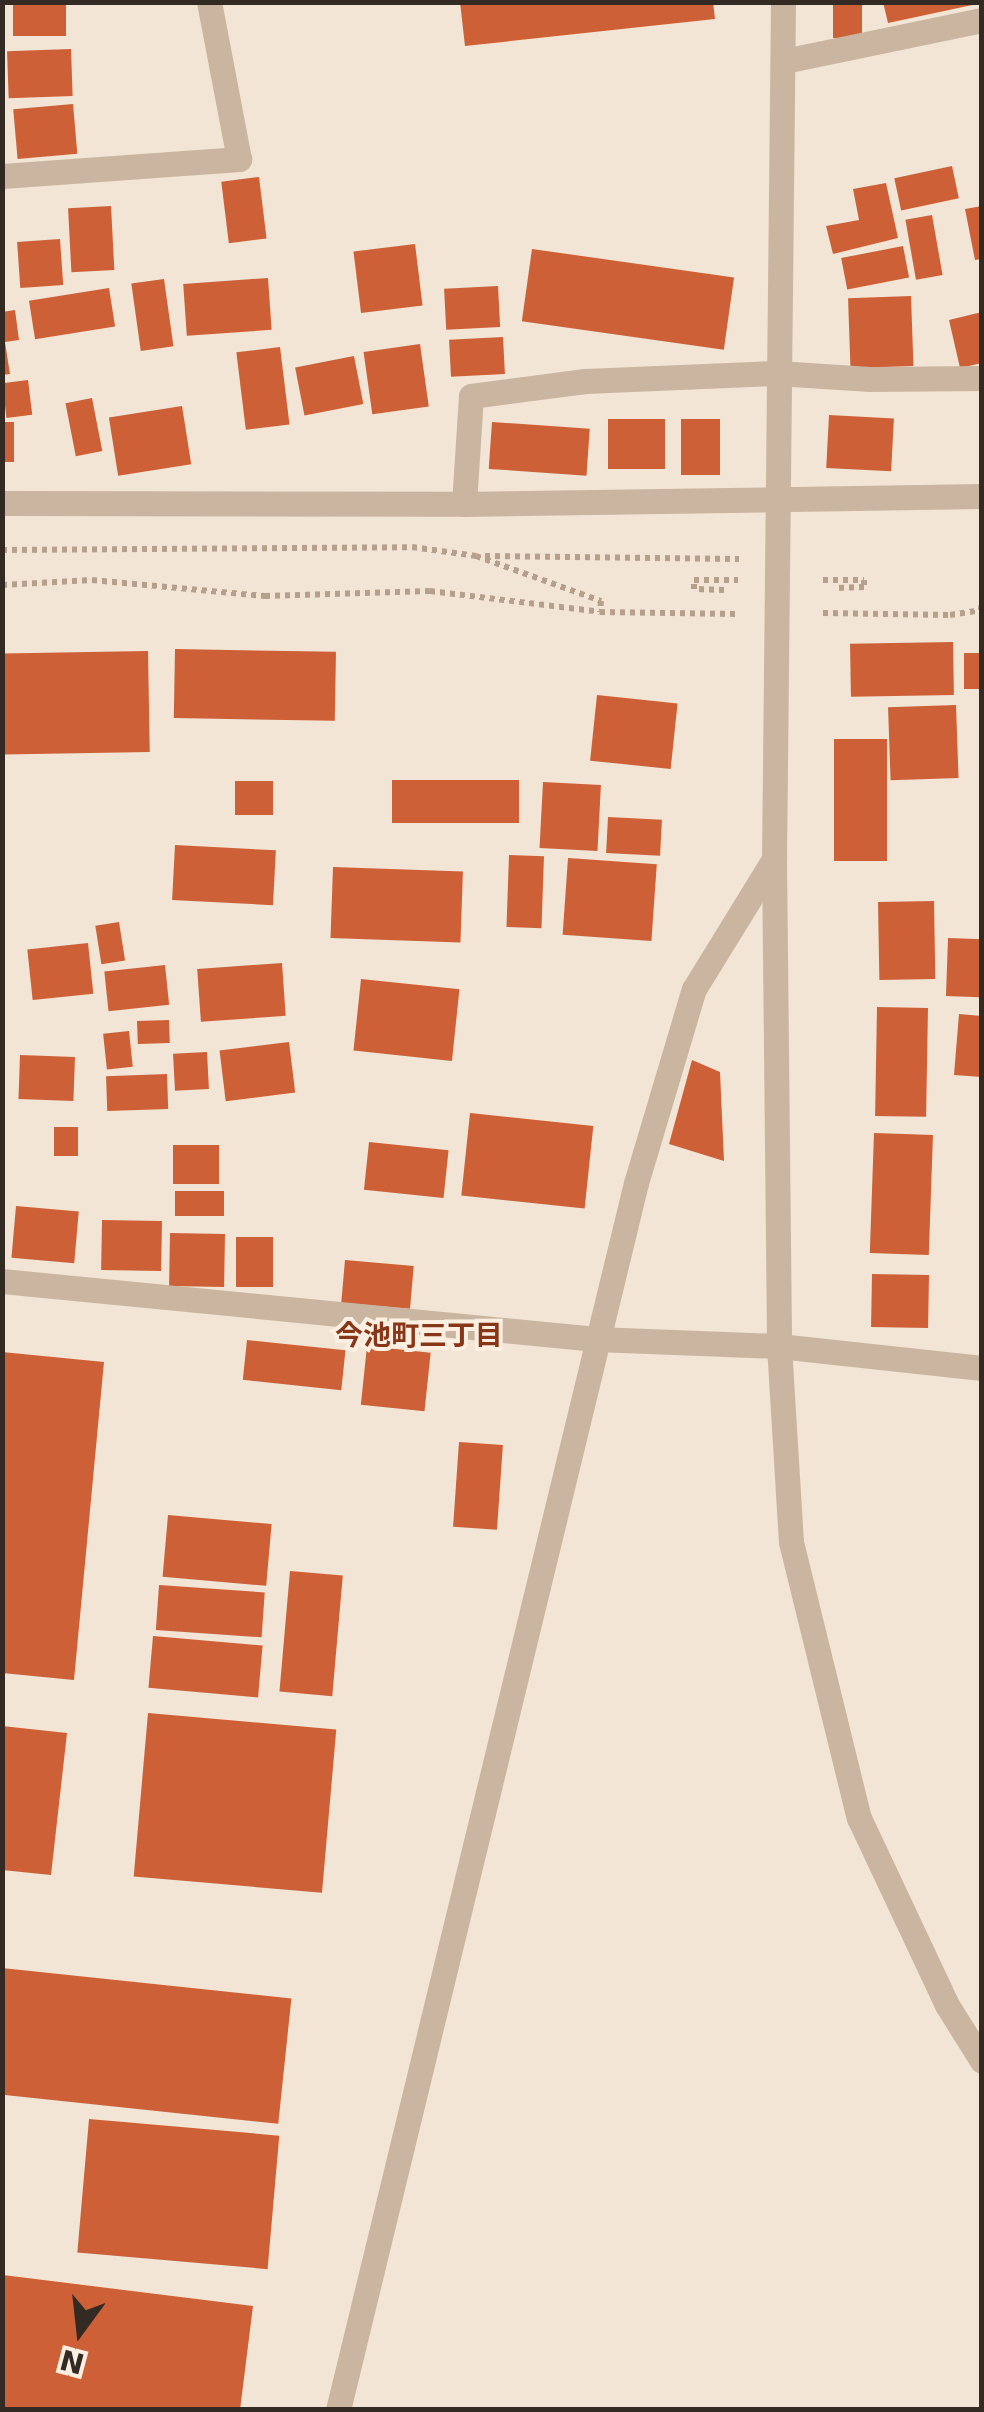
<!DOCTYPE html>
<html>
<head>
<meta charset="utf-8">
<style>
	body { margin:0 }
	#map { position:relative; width:984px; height:2412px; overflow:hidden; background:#f2e5d5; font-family:"DejaVu Sans","Noto Sans JP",sans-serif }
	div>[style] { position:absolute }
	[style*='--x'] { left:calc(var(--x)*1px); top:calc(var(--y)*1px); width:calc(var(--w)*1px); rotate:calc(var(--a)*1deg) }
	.building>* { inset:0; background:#ce6037; transform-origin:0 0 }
	.path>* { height:6px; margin-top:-3px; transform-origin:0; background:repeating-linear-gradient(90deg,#b69f8b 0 5px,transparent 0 10px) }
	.minor>* { height:25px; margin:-12.5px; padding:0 12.5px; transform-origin:12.5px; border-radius:12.5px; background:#cab5a1 }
	.tertiary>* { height:25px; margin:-12.5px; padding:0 12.5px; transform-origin:12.5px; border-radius:12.5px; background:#cab5a1 }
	span { translate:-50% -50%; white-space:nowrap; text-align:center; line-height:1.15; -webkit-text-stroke:8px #faefe1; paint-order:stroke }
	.neighbourhood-label { font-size:28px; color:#883618; font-weight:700 }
	.frame { position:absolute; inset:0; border:5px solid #342a24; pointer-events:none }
	.north { position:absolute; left:30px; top:2282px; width:100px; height:100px; -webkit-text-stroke:8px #faefe1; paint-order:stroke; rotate:195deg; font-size:28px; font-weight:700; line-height:40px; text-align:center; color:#342a24 }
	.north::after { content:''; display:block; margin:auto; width:35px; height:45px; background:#342a24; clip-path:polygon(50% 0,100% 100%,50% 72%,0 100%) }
</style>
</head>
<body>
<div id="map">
	<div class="building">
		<i style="left:13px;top:2px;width:53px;height:34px"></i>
		<i style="clip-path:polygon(460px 2px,713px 2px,715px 19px,465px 46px)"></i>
		<i style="left:833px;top:2px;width:29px;height:36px"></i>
		<i style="clip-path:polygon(883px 2px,977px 2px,977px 4px,888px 23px)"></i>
		<i style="left:71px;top:49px;width:47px;height:64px;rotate:88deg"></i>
		<i style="left:73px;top:104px;width:50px;height:60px;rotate:85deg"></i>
		<i style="left:952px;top:166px;width:33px;height:59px;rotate:78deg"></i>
		<i style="left:259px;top:177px;width:62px;height:38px;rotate:83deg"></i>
		<i style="clip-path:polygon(886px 183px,898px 238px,833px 254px,826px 226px,859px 220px,853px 189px)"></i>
		<i style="left:111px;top:206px;width:64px;height:43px;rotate:87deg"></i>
		<i style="clip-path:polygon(982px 206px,982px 259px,975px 260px,965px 209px)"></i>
		<i style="left:932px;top:215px;width:61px;height:27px;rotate:80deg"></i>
		<i style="left:60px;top:239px;width:46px;height:43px;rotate:86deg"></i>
		<i style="left:415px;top:244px;width:62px;height:62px;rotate:83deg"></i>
		<i style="left:903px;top:246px;width:32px;height:63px;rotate:79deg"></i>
		<i style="left:532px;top:249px;width:204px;height:73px;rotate:8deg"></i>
		<i style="left:268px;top:278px;width:52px;height:85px;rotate:86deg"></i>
		<i style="left:164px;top:279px;width:68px;height:33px;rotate:82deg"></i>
		<i style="left:498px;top:286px;width:41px;height:54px;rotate:87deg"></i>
		<i style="left:109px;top:288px;width:39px;height:81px;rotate:81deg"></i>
		<i style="left:911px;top:296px;width:70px;height:63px;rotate:88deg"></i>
		<i style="clip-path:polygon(15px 310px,19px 340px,5px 342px,10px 374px,2px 375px,2px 312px)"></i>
		<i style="clip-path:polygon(982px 312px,982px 363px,960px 368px,949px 320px)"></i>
		<i style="left:503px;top:337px;width:37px;height:54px;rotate:87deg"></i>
		<i style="left:420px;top:344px;width:63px;height:57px;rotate:82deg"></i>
		<i style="left:280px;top:347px;width:78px;height:44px;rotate:83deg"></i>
		<i style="left:354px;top:356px;width:49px;height:60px;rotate:79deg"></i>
		<i style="left:28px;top:380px;width:35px;height:26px;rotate:83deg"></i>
		<i style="left:92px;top:398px;width:54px;height:27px;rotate:79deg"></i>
		<i style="left:182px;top:406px;width:59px;height:74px;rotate:81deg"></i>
		<i style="left:829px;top:415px;width:65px;height:53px;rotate:3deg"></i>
		<i style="left:608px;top:419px;width:57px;height:50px"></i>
		<i style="left:681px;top:419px;width:39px;height:56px"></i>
		<i style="left:2px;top:422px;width:12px;height:40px"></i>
		<i style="left:492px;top:422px;width:98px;height:47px;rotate:4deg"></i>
		<i style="left:953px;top:642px;width:53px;height:103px;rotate:89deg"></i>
		<i style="left:175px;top:649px;width:161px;height:69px;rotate:1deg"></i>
		<i style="left:148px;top:651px;width:101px;height:146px;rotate:89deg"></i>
		<i style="left:964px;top:653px;width:18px;height:36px"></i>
		<i style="left:597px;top:695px;width:81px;height:66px;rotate:6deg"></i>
		<i style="left:956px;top:705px;width:73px;height:68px;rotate:88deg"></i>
		<i style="left:834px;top:739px;width:53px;height:122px"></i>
		<i style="left:392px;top:780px;width:127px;height:43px"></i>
		<i style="left:235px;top:781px;width:38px;height:34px"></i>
		<i style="left:543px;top:782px;width:58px;height:66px;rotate:3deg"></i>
		<i style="left:608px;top:817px;width:54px;height:36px;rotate:3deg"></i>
		<i style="left:175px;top:845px;width:101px;height:55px;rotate:3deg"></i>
		<i style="left:509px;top:855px;width:35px;height:72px;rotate:2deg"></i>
		<i style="left:568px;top:858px;width:89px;height:77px;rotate:4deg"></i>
		<i style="left:333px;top:867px;width:130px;height:71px;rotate:2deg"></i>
		<i style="left:934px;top:901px;width:78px;height:56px;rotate:89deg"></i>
		<i style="left:119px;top:922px;width:39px;height:24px;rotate:81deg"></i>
		<i style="left:948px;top:938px;width:34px;height:58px;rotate:2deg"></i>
		<i style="left:88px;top:943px;width:51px;height:61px;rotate:84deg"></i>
		<i style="left:282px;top:963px;width:53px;height:85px;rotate:86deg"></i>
		<i style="left:165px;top:965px;width:40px;height:61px;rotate:84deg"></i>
		<i style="left:361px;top:979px;width:99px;height:72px;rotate:6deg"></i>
		<i style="left:877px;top:1007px;width:51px;height:109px;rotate:1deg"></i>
		<i style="clip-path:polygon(959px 1014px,982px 1016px,982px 1077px,954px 1075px)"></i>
		<i style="left:169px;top:1020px;width:23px;height:32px;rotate:88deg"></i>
		<i style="left:129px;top:1031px;width:36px;height:26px;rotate:84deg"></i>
		<i style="left:289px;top:1042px;width:51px;height:70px;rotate:83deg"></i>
		<i style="left:207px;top:1052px;width:37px;height:34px;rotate:87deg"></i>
		<i style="left:20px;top:1055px;width:55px;height:44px;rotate:2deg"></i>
		<i style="clip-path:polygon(692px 1060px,720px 1072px,724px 1161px,669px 1144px)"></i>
		<i style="left:167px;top:1074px;width:35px;height:61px;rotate:88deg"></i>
		<i style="left:470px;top:1113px;width:124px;height:83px;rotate:6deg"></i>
		<i style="left:54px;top:1127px;width:24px;height:29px"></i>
		<i style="left:874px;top:1133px;width:59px;height:120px;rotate:2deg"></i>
		<i style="left:369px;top:1142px;width:80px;height:48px;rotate:6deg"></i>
		<i style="left:173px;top:1145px;width:46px;height:39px"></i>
		<i style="left:175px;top:1191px;width:49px;height:25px"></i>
		<i style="left:16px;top:1206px;width:63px;height:52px;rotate:5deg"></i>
		<i style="left:102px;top:1220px;width:60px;height:50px;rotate:1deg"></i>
		<i style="left:170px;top:1233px;width:55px;height:53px;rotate:1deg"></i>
		<i style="left:236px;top:1237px;width:37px;height:50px"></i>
		<i style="left:345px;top:1260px;width:69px;height:43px;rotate:5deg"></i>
		<i style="left:872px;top:1274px;width:57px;height:53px;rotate:1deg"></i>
		<i style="left:247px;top:1340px;width:99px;height:40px;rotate:6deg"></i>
		<i style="left:367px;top:1346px;width:64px;height:59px;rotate:6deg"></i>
		<i style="clip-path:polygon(2px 1352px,104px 1362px,74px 1680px,2px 1673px)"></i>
		<i style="left:459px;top:1442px;width:44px;height:85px;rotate:4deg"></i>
		<i style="left:168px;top:1515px;width:104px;height:62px;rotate:5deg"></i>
		<i style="left:290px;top:1571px;width:53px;height:121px;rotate:5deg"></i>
		<i style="left:159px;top:1585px;width:106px;height:45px;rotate:4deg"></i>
		<i style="left:153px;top:1636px;width:110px;height:52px;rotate:5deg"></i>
		<i style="left:148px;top:1713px;width:189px;height:164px;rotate:5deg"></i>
		<i style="clip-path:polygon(2px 1726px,67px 1733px,51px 1875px,2px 1870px)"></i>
		<i style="left:2px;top:1968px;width:291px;height:126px;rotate:6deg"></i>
		<i style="left:89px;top:2119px;width:191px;height:134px;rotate:5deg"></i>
		<i style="clip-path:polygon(3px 2275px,253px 2306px,240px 2410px,3px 2410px)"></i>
	</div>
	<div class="path">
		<i style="--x:2;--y:550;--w:410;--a:-0.4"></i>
		<i style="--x:412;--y:547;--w:65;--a:8"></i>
		<i style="--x:476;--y:556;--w:133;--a:19.8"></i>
		<i style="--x:601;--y:601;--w:11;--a:95"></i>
		<i style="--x:485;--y:556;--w:254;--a:0.7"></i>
		<i style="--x:823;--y:580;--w:41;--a:0"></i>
		<i style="--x:864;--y:580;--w:7;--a:90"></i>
		<i style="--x:864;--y:587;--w:28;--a:178"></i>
		<i style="--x:2;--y:585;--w:90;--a:-3.2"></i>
		<i style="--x:92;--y:580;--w:174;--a:5.3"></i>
		<i style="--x:265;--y:596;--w:165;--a:-1.7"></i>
		<i style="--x:430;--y:591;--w:171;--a:7"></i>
		<i style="--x:600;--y:612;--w:137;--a:0.8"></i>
		<i style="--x:724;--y:590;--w:30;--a:-178"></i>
		<i style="--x:694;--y:589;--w:9;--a:-90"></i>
		<i style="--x:694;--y:580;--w:44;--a:0"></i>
		<i style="--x:981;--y:610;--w:12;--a:-85"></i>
		<i style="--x:823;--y:613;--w:127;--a:0.9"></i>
		<i style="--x:950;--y:615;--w:32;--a:-9"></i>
	</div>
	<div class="minor">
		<i style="--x:784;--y:61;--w:202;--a:-11.7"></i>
		<i style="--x:2;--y:176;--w:238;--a:-4.1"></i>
		<i style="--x:239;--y:159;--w:160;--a:-100.8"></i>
		<i style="--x:464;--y:504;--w:108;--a:-86.3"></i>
		<i style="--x:471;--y:396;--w:115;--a:-7.5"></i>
		<i style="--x:585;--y:381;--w:192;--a:-2.4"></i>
		<i style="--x:777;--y:373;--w:93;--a:3.7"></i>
		<i style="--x:870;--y:379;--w:112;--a:-0.5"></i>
		<i style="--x:2;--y:1281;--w:597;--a:5.58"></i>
		<i style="--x:596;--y:1339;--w:183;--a:2.2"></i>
		<i style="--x:779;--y:1346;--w:204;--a:6.2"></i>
	</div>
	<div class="tertiary">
		<i style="--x:783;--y:2;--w:857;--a:90.6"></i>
		<i style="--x:774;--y:859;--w:487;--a:89.4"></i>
		<i style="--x:779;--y:1346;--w:196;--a:86.5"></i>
		<i style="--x:791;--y:1542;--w:284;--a:76.2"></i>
		<i style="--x:859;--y:1818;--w:207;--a:64.8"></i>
		<i style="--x:947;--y:2005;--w:66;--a:58"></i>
		<i style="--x:2;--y:503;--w:462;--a:0.1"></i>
		<i style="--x:464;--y:504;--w:518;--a:-0.88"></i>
		<i style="--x:338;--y:2410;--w:1263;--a:-76.35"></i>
		<i style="--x:636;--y:1183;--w:202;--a:-73.4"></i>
		<i style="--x:694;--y:989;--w:153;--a:-58.4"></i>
	</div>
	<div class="neighbourhood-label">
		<span style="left:419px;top:1336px">今池町三丁目</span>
	</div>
	<div class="frame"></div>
	<div class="north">N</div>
</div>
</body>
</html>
